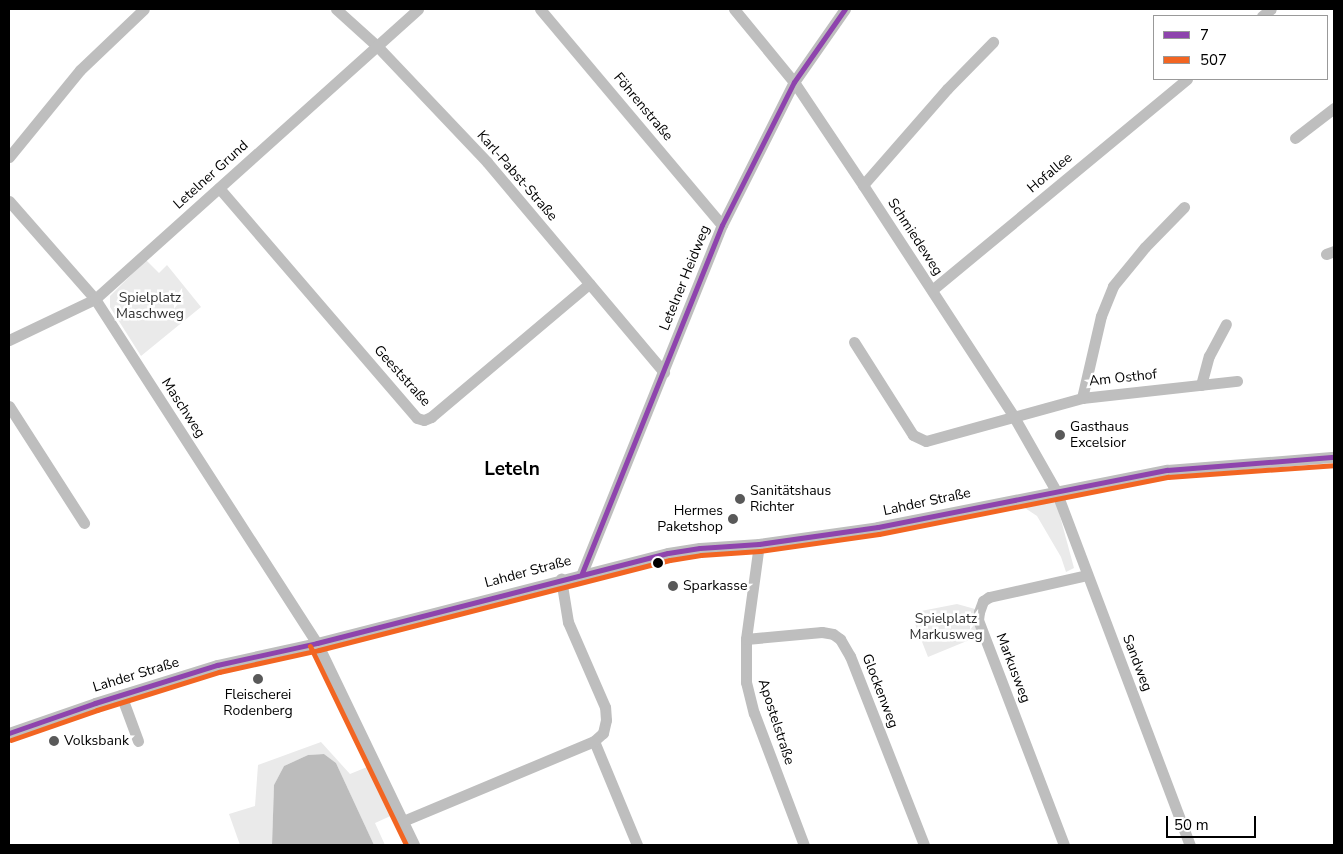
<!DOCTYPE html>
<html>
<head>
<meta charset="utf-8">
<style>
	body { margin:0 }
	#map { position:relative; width:1343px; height:854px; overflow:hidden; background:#fff; font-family:"Nunito Sans",sans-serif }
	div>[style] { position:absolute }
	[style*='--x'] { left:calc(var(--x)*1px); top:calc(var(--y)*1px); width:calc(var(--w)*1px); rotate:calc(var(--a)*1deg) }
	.green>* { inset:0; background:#eaeaea }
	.water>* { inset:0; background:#bcbcbc }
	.minor>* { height:11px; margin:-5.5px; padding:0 5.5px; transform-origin:5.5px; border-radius:5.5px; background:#bebebe }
	.bus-1>* { height:5px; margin:-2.5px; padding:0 2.5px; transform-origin:2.5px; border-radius:2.5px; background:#8e44ad }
	.bus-2>* { height:5px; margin:-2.5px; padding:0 2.5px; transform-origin:2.5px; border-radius:2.5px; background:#f26522 }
	.dots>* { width:14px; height:14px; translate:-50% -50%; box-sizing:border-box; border:2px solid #fff; border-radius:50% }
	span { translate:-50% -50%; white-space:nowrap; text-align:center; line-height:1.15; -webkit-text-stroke:5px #fff; paint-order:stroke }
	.street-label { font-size:14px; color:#000 }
	.park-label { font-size:14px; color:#2f2f2f }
	.poi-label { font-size:14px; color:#000 }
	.left { translate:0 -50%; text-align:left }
	.right { translate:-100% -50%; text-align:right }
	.district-label { font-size:19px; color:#000; font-weight:700 }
	.frame { position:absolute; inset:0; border:10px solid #000; pointer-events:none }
	.legend { position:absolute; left:1153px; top:15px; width:175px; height:65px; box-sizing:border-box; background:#fff; border:1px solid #999; margin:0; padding:6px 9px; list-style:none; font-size:15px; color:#000 }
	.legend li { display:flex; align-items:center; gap:10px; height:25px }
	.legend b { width:25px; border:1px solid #999 }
	.scale { position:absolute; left:1166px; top:816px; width:90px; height:22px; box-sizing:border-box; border:2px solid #000; border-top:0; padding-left:6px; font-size:15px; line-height:18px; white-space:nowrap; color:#000; -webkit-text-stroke:4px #fff; paint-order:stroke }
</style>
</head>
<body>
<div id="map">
	<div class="green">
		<i style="clip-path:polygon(146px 260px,159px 273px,167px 265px,201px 307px,141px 356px,110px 307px,110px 296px)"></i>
		<i style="clip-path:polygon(1043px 500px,1053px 501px,1057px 505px,1074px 568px,1066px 572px,1061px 557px,1037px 516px,1019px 504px)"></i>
		<i style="clip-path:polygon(957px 604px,975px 609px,973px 617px,979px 636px,928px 657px,915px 624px,920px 622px,916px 612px)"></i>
		<i style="clip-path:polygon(321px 742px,350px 774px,372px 765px,395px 814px,375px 823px,385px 845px,374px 845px,336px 763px,324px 754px,308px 755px,284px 766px,274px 785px,272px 845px,240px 845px,229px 814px,255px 806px,258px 765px)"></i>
	</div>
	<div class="water">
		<i style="clip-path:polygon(324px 754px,336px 763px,374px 845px,272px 845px,274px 785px,284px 766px,308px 755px)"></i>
	</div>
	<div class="minor">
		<i style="--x:336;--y:9;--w:55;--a:42.1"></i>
		<i style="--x:377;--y:46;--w:160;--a:46.5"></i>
		<i style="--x:487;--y:162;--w:275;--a:49.9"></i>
		<i style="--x:540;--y:9;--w:282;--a:49.9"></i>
		<i style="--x:734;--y:9;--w:94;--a:50.6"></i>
		<i style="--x:794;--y:82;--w:124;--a:56.2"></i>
		<i style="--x:863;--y:185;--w:277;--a:56.9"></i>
		<i style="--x:1014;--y:417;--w:85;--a:60.4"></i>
		<i style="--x:1056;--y:491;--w:379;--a:69.3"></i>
		<i style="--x:1262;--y:16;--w:11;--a:-38"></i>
		<i style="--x:1295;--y:138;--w:49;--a:-37.6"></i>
		<i style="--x:9;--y:157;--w:112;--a:-50.8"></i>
		<i style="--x:80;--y:70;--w:88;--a:-43.6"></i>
		<i style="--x:863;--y:185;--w:128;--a:-48.8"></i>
		<i style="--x:947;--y:89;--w:66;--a:-45.6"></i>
		<i style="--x:219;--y:188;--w:303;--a:49.3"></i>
		<i style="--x:417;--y:418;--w:7;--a:16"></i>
		<i style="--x:424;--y:420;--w:8;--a:-23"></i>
		<i style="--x:431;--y:417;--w:207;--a:-40.1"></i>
		<i style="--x:9;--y:201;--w:130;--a:48.7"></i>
		<i style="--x:95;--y:299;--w:409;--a:57.2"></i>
		<i style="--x:317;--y:643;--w:224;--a:64.3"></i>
		<i style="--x:1326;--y:254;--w:9;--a:-21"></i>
		<i style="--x:932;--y:290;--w:331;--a:-39.6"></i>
		<i style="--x:9;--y:340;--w:95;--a:-25.5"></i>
		<i style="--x:95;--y:299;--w:434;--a:-41.9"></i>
		<i style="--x:854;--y:342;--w:110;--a:57.6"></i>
		<i style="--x:913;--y:435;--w:14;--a:25"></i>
		<i style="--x:926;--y:441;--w:162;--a:-15.4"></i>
		<i style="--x:1082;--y:398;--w:156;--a:-6.3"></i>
		<i style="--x:1201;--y:385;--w:30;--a:-75"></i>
		<i style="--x:1209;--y:356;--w:36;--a:-62"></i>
		<i style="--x:1082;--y:398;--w:84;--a:-77"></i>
		<i style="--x:1101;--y:316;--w:32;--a:-68"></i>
		<i style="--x:1113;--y:286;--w:50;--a:-50.6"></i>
		<i style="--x:1145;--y:247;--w:56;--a:-45.7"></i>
		<i style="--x:9;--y:406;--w:139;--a:57.3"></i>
		<i style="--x:759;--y:544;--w:96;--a:97.8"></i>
		<i style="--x:746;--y:639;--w:43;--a:90"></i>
		<i style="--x:746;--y:682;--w:32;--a:76"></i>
		<i style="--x:754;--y:713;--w:141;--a:69.3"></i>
		<i style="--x:582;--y:573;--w:375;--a:-68.1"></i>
		<i style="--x:722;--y:225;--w:160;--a:-63.3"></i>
		<i style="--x:794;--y:82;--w:89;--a:-55.1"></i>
		<i style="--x:746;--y:639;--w:76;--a:-5.3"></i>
		<i style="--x:822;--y:632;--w:11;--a:10"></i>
		<i style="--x:833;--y:634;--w:9;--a:36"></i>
		<i style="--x:840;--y:639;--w:20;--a:60"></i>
		<i style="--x:850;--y:656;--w:203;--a:68.6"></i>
		<i style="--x:121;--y:695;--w:49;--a:69.7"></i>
		<i style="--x:9;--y:733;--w:91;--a:-19.2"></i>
		<i style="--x:95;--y:703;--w:128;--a:-17.3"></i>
		<i style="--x:217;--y:665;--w:102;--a:-12.4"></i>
		<i style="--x:317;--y:643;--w:362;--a:-14.4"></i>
		<i style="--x:668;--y:553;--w:32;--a:-9"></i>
		<i style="--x:700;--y:548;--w:59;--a:-3.9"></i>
		<i style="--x:759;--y:544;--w:120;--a:-8.1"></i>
		<i style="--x:878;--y:527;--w:295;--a:-11.2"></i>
		<i style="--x:1167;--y:470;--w:168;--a:-4.5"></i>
		<i style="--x:594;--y:741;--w:113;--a:67.5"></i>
		<i style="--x:403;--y:821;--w:207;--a:-22.7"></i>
		<i style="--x:594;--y:741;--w:12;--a:-42"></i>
		<i style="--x:603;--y:733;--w:13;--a:-77"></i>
		<i style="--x:606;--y:720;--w:13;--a:-94"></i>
		<i style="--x:605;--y:707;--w:93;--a:-113.5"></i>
		<i style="--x:568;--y:622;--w:44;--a:-99.2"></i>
		<i style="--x:1064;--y:845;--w:241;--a:-110.9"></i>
		<i style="--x:978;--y:620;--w:8;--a:-83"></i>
		<i style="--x:979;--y:612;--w:12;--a:-70"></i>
		<i style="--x:983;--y:601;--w:7;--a:-34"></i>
		<i style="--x:989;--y:597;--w:100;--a:-12.7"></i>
	</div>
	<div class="bus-1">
		<i style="--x:582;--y:573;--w:375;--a:-68.1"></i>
		<i style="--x:722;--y:225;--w:160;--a:-63.3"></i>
		<i style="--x:794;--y:82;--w:89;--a:-55.1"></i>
		<i style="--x:9;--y:733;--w:91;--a:-19.2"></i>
		<i style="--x:95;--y:703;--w:128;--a:-17.3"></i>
		<i style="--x:217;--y:665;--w:102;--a:-12.4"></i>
		<i style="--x:317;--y:643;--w:362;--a:-14.4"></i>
		<i style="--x:668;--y:553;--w:32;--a:-9"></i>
		<i style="--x:700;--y:548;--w:59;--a:-3.9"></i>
		<i style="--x:759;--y:544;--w:120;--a:-8.1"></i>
		<i style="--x:878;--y:527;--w:295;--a:-11.2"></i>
		<i style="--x:1167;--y:470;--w:168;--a:-4.5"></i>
	</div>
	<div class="bus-2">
		<i style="--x:310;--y:646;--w:221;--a:64.2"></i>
		<i style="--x:11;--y:740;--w:91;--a:-19.2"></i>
		<i style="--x:97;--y:710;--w:128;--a:-17.3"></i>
		<i style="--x:219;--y:672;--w:102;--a:-12.4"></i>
		<i style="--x:319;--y:650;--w:362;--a:-14.4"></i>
		<i style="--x:670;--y:560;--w:31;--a:-9"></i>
		<i style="--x:701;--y:555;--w:59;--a:-3.9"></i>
		<i style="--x:760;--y:551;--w:120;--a:-8.1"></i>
		<i style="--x:879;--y:534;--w:295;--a:-11.2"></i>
		<i style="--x:1168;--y:477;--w:166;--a:-4.1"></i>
	</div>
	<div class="dots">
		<i style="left:1060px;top:435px;background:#595959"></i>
		<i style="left:740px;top:499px;background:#595959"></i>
		<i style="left:733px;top:519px;background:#595959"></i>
		<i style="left:658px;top:563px;background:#000"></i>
		<i style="left:673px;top:586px;background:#595959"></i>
		<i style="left:258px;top:679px;background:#595959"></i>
		<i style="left:54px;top:741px;background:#595959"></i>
	</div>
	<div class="street-label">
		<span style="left:643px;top:107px;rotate:50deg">Föhrenstraße</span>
		<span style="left:1050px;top:173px;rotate:-40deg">Hofallee</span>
		<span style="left:211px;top:175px;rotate:-42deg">Letelner Grund</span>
		<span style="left:517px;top:176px;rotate:49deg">Karl-Pabst-Straße</span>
		<span style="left:915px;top:237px;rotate:57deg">Schmiedeweg</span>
		<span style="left:685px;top:278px;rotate:-68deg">Letelner Heidweg</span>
		<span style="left:402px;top:376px;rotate:48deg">Geeststraße</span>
		<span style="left:1123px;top:378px;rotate:-6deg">Am Osthof</span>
		<span style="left:183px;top:408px;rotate:57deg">Maschweg</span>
		<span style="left:927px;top:502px;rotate:-12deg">Lahder Straße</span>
		<span style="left:528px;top:572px;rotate:-15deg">Lahder Straße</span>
		<span style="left:1137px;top:663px;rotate:69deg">Sandweg</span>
		<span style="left:1013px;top:668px;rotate:69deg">Markusweg</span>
		<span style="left:136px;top:675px;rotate:-17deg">Lahder Straße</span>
		<span style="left:880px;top:691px;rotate:69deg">Glockenweg</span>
		<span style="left:776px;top:722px;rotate:72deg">Apostelstraße</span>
	</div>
	<div class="park-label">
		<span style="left:150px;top:306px">Spielplatz<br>Maschweg</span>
		<span style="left:946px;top:627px">Spielplatz<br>Markusweg</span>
	</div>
	<div class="poi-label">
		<span class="left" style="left:1070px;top:435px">Gasthaus<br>Excelsior</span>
		<span class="left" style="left:750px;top:499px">Sanitätshaus<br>Richter</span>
		<span class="right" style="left:723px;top:519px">Hermes<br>Paketshop</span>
		<span class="left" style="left:683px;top:586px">Sparkasse</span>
		<span style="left:258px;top:703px">Fleischerei<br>Rodenberg</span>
		<span class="left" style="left:64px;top:741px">Volksbank</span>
	</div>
	<div class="district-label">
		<span style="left:512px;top:470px">Leteln</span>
	</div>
	<div class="frame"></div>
	<ul class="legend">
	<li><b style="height:6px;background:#8e44ad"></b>7</li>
	<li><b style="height:6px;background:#f26522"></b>507</li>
	</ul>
	<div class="scale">50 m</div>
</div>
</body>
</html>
